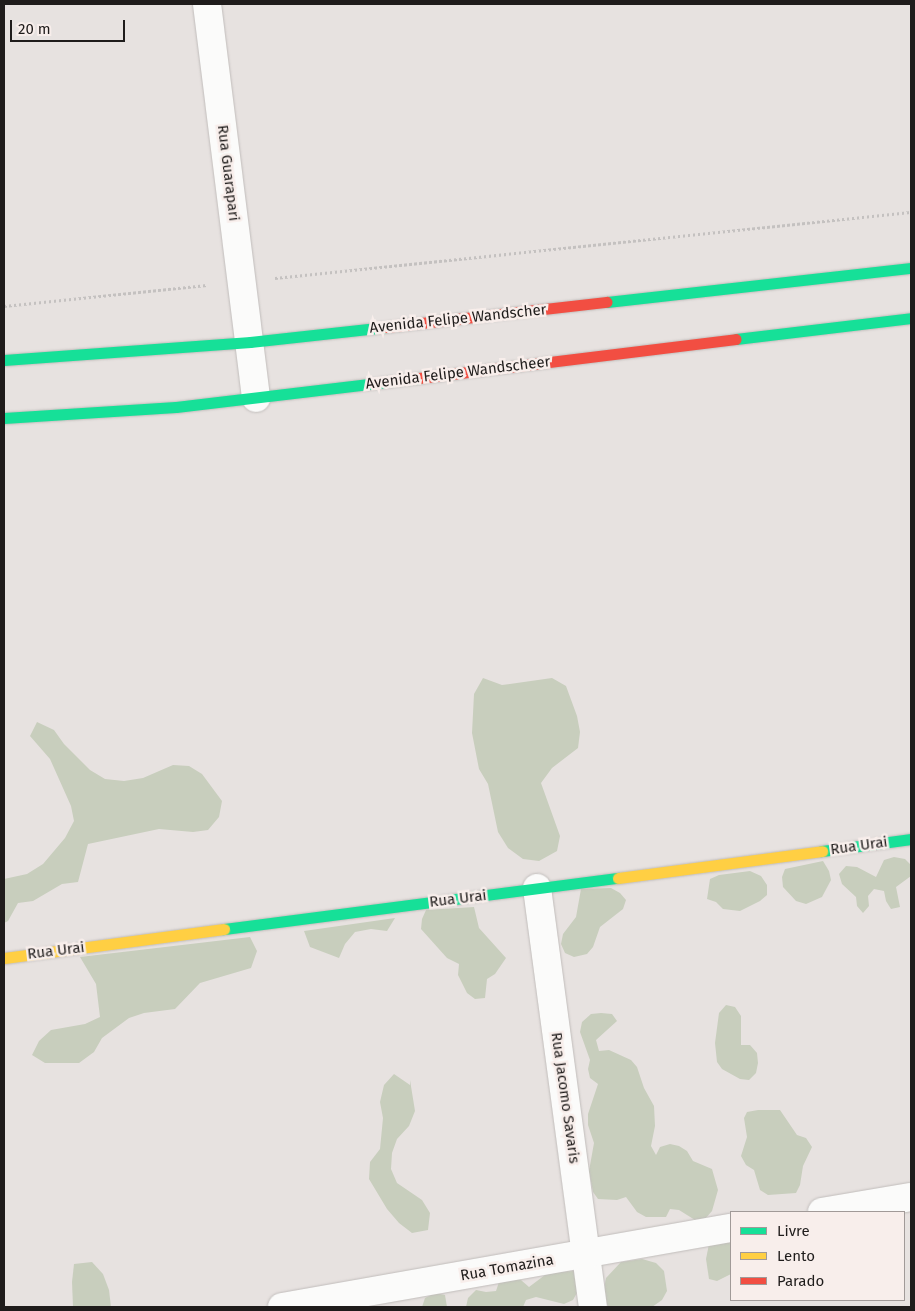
<!DOCTYPE html>
<html>
<head>
<meta charset="utf-8">
<style>
	body { margin:0 }
	#map { position:relative; width:915px; height:1311px; overflow:hidden; background:#e7e2e0; font-family:"Fira Sans",sans-serif }
	div>[style] { position:absolute }
	[style*='--x'] { left:calc(var(--x)*1px); top:calc(var(--y)*1px); width:calc(var(--w)*1px); rotate:calc(var(--a)*1deg) }
	.green>* { inset:0; background:#c8cebd }
	.path>* { height:3px; margin-top:-1.5px; transform-origin:0; background:repeating-linear-gradient(90deg,#c4c1c0 0 2.5px,transparent 0 5px) }
	.roads { filter:drop-shadow(0 0 1px #c1bdbb) drop-shadow(0 0 1px #c1bdbb) }
	.street>* { height:28px; margin:-14px; padding:0 14px; transform-origin:14px; border-radius:14px; background:#fbfbfa }
	.fast>* { height:11px; margin:-5.5px; padding:0 5.5px; transform-origin:5.5px; border-radius:5.5px; background:#16e098 }
	.slow>* { height:11px; margin:-5.5px; padding:0 5.5px; transform-origin:5.5px; border-radius:5.5px; background:#ffcf43 }
	.jam>* { height:11px; margin:-5.5px; padding:0 5.5px; transform-origin:5.5px; border-radius:5.5px; background:#f24e42 }
	span { translate:-50% -50%; white-space:nowrap; text-align:center; line-height:1.15; -webkit-text-stroke:5px #f8eeeb; paint-order:stroke }
	.street-label { font-size:15px; color:#1f1c1b }
	.frame { position:absolute; inset:0; border:5px solid #1f1c1b; pointer-events:none }
	.legend { position:absolute; left:730px; top:1211px; width:175px; height:90px; box-sizing:border-box; background:#f8eeeb; border:1px solid #a19a98; margin:0; padding:6px 9px; list-style:none; font-size:15px; color:#1f1c1b }
	.legend li { display:flex; align-items:center; gap:10px; height:25px }
	.legend b { width:25px; border:1px solid #a19a98 }
	.scale { position:absolute; left:10px; top:20px; width:115px; height:22px; box-sizing:border-box; border:2px solid #1f1c1b; border-top:0; padding-left:6px; font-size:15px; line-height:18px; white-space:nowrap; color:#1f1c1b; -webkit-text-stroke:4px #f8eeeb; paint-order:stroke }
</style>
</head>
<body>
<div id="map">
	<div class="green">
		<i style="clip-path:polygon(483px 678px,502px 685px,552px 678px,566px 686px,577px 716px,580px 732px,578px 748px,552px 768px,541px 783px,560px 836px,557px 851px,539px 861px,523px 859px,508px 848px,498px 832px,488px 784px,479px 769px,472px 733px,474px 694px)"></i>
		<i style="clip-path:polygon(37px 722px,54px 730px,64px 744px,90px 770px,105px 779px,124px 781px,143px 778px,173px 765px,189px 766px,202px 774px,222px 801px,219px 817px,208px 830px,193px 832px,159px 829px,88px 844px,78px 882px,62px 884px,33px 901px,18px 903px,8px 921px,4px 923px,4px 879px,27px 874px,43px 864px,65px 838px,74px 821px,71px 806px,50px 759px,30px 736px)"></i>
		<i style="clip-path:polygon(894px 857px,905px 859px,911px 865px,911px 876px,896px 887px,900px 907px,891px 909px,886px 901px,884px 891px,874px 889px,868px 896px,869px 906px,863px 913px,857px 906px,856px 897px,842px 884px,839px 874px,846px 866px,857px 867px,876px 877px,884px 860px)"></i>
		<i style="clip-path:polygon(823px 861px,829px 871px,831px 880px,822px 897px,806px 904px,796px 901px,783px 887px,782px 877px,785px 869px)"></i>
		<i style="clip-path:polygon(750px 871px,761px 876px,767px 885px,767px 895px,760px 901px,740px 911px,723px 909px,716px 902px,707px 899px,710px 879px,719px 875px)"></i>
		<i style="clip-path:polygon(611px 888px,620px 893px,626px 900px,623px 909px,600px 927px,593px 947px,587px 954px,574px 957px,565px 953px,561px 944px,563px 934px,576px 917px,581px 889px)"></i>
		<i style="clip-path:polygon(474px 907px,479px 928px,506px 958px,495px 974px,487px 979px,485px 998px,475px 999px,467px 993px,458px 975px,459px 964px,447px 958px,421px 929px,422px 919px,426px 910px)"></i>
		<i style="clip-path:polygon(395px 918px,387px 931px,371px 929px,355px 932px,345px 944px,339px 958px,310px 947px,304px 931px)"></i>
		<i style="clip-path:polygon(250px 937px,257px 951px,251px 968px,200px 983px,175px 1009px,144px 1013px,129px 1018px,102px 1038px,94px 1052px,79px 1063px,45px 1063px,32px 1055px,39px 1041px,51px 1030px,85px 1024px,100px 1017px,96px 984px,80px 957px)"></i>
		<i style="clip-path:polygon(726px 1005px,735px 1007px,741px 1016px,741px 1045px,750px 1045px,757px 1053px,758px 1063px,756px 1073px,749px 1080px,740px 1079px,722px 1069px,717px 1062px,715px 1043px,719px 1013px)"></i>
		<i style="clip-path:polygon(601px 1013px,612px 1014px,617px 1021px,596px 1040px,599px 1051px,609px 1050px,631px 1060px,637px 1067px,644px 1088px,654px 1106px,655px 1126px,651px 1146px,656px 1155px,660px 1147px,670px 1144px,679px 1146px,687px 1151px,693px 1161px,712px 1169px,718px 1190px,712px 1211px,705px 1219px,695px 1220px,679px 1210px,670px 1209px,666px 1217px,646px 1217px,637px 1212px,626px 1197px,617px 1200px,598px 1199px,593px 1192px,589px 1171px,594px 1143px,588px 1125px,588px 1114px,598px 1084px,590px 1078px,588px 1069px,590px 1060px,580px 1032px,582px 1022px,591px 1014px)"></i>
		<i style="clip-path:polygon(394px 1074px,410px 1085px,410px 1080px,415px 1111px,409px 1126px,397px 1139px,392px 1153px,391px 1169px,397px 1183px,422px 1200px,430px 1213px,428px 1230px,412px 1233px,399px 1223px,387px 1209px,369px 1179px,370px 1162px,380px 1149px,383px 1118px,380px 1102px,384px 1085px)"></i>
		<i style="clip-path:polygon(758px 1110px,780px 1110px,797px 1135px,806px 1138px,812px 1147px,803px 1166px,800px 1185px,796px 1193px,768px 1195px,760px 1190px,754px 1170px,746px 1165px,741px 1156px,747px 1137px,744px 1118px,747px 1112px)"></i>
		<i style="clip-path:polygon(731px 1234px,731px 1274px,717px 1281px,709px 1279px,706px 1259px,710px 1239px)"></i>
		<i style="clip-path:polygon(642px 1259px,656px 1263px,664px 1271px,667px 1291px,662px 1300px,652px 1307px,609px 1307px,602px 1298px,606px 1278px,621px 1262px)"></i>
		<i style="clip-path:polygon(92px 1262px,103px 1274px,109px 1290px,111px 1307px,73px 1307px,72px 1282px,74px 1264px)"></i>
		<i style="clip-path:polygon(575px 1271px,578px 1291px,573px 1300px,564px 1304px,536px 1297px,526px 1300px,523px 1307px,466px 1307px,468px 1298px,476px 1290px,486px 1292px,496px 1291px,499px 1282px,514px 1274px,529px 1287px,545px 1275px,554px 1272px)"></i>
		<i style="clip-path:polygon(435px 1293px,445px 1295px,447px 1307px,422px 1307px,425px 1298px)"></i>
	</div>
	<div class="path">
		<i style="--x:275;--y:278;--w:639;--a:-5.92"></i>
		<i style="--x:4;--y:306;--w:204;--a:-5.9"></i>
	</div>
	<div class="roads">
		<div class="street">
			<i style="--x:207;--y:4;--w:397;--a:82.9"></i>
			<i style="--x:537;--y:888;--w:423;--a:82.4"></i>
			<i style="--x:822;--y:1212;--w:90;--a:-9.6"></i>
			<i style="--x:282;--y:1307;--w:456;--a:-10"></i>
		</div>
		<div class="fast">
			<i style="--x:607;--y:302;--w:306;--a:-6.4"></i>
			<i style="--x:736;--y:339;--w:176;--a:-6.8"></i>
			<i style="--x:4;--y:360;--w:247;--a:-4.2"></i>
			<i style="--x:250;--y:342;--w:137;--a:-6.3"></i>
			<i style="--x:4;--y:418;--w:172;--a:-3.7"></i>
			<i style="--x:176;--y:407;--w:245;--a:-6.8"></i>
			<i style="--x:822;--y:851;--w:90;--a:-7.7"></i>
			<i style="--x:224;--y:929;--w:397;--a:-7.4"></i>
		</div>
		<div class="slow">
			<i style="--x:618;--y:878;--w:206;--a:-7.5"></i>
			<i style="--x:4;--y:958;--w:222;--a:-7.5"></i>
		</div>
		<div class="jam">
			<i style="--x:386;--y:327;--w:222;--a:-6.5"></i>
			<i style="--x:419;--y:378;--w:319;--a:-7"></i>
		</div>
	</div>
	<div class="street-label">
		<span style="left:228px;top:173px;rotate:83deg">Rua Guarapari</span>
		<span style="left:458px;top:319px;rotate:-6deg">Avenida Felipe Wandscher</span>
		<span style="left:458px;top:373px;rotate:-7deg">Avenida Felipe Wandscheer</span>
		<span style="left:859px;top:846px;rotate:-8deg">Rua Urai</span>
		<span style="left:458px;top:899px;rotate:-7deg">Rua Urai</span>
		<span style="left:56px;top:951px;rotate:-7deg">Rua Urai</span>
		<span style="left:565px;top:1098px;rotate:82deg">Rua Jacomo Savaris</span>
		<span style="left:507px;top:1268px;rotate:-10deg">Rua Tomazina</span>
	</div>
	<div class="frame"></div>
	<ul class="legend">
	<li><b style="height:6px;background:#16e098"></b>Livre</li>
	<li><b style="height:6px;background:#ffcf43"></b>Lento</li>
	<li><b style="height:6px;background:#f24e42"></b>Parado</li>
	</ul>
	<div class="scale">20 m</div>
</div>
</body>
</html>
